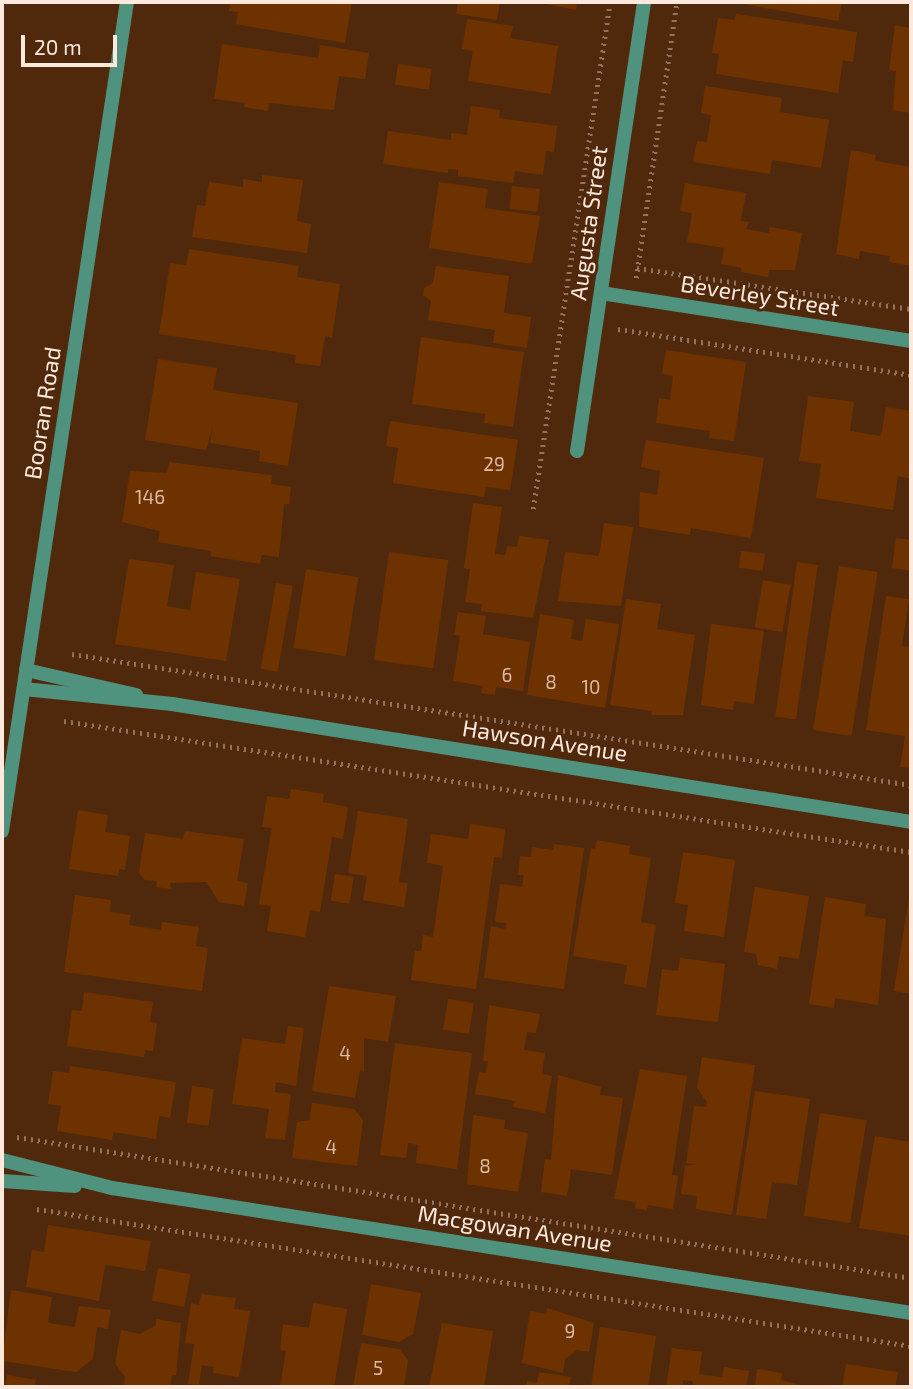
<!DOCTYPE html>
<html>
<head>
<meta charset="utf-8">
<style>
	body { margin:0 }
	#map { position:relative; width:913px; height:1389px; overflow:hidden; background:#50290d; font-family:"Exo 2",sans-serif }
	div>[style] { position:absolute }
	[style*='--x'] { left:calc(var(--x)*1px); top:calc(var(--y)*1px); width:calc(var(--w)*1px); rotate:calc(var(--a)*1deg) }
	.building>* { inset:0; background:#6e3200; transform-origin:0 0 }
	.path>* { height:4.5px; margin-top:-2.25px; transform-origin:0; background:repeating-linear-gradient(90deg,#93735d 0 2px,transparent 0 7px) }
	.minor>* { height:14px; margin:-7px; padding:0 7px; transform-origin:7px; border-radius:7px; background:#4f927e }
	.tertiary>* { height:14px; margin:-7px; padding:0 7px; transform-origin:7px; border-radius:7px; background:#4f927e }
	span { translate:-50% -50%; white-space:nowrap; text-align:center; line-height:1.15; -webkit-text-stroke:6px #50290d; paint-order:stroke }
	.number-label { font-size:19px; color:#dbbba6 }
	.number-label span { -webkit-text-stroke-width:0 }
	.street-label { font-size:23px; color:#ffe9dd }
	.frame { position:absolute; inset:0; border:4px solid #ffe9dd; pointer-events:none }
	.scale { position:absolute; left:21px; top:35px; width:96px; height:32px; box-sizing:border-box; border:4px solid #ffe9dd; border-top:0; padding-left:9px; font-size:21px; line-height:24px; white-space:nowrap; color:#ffe9dd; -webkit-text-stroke:5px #50290d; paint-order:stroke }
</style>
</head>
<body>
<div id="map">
	<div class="building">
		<i style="clip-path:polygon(230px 2px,352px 2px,345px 43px,236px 24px,238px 12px,229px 11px)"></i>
		<i style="clip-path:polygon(458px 2px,500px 2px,497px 20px,456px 14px)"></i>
		<i style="clip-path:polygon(536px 2px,577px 2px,576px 10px)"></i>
		<i style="clip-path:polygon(732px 2px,842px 2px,838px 21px)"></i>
		<i style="clip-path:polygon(736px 14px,857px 32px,853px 62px,843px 60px,838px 93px,716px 74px,719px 54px,712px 53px,718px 18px,735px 20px)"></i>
		<i style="clip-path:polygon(467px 19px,513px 26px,510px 38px,558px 46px,551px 94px,468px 81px,473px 51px,462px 49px)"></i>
		<i style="clip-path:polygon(895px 25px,911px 28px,911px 113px,893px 110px,896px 71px,889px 70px)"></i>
		<i style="clip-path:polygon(222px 44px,318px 58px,320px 45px,369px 53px,365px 79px,339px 76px,334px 110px,269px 103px,268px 111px,244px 107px,245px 103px,214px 99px)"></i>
		<i style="left:398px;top:64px;width:34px;height:21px;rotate:8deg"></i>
		<i style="clip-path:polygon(705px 86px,782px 98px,780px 112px,829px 120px,821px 168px,772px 160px,770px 174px,693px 162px,697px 141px,707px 142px,711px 115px,701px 113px)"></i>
		<i style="clip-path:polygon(471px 106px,500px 110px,499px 118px,557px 126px,554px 152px,546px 151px,543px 175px,515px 171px,513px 183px,458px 176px,458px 170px,448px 169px,448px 173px,383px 164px,388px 131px,451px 140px,451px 133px,467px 135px)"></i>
		<i style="clip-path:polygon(851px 150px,876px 155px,875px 161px,911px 167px,911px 266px,889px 262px,890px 256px,860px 251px,859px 259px,836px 254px)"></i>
		<i style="clip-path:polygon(262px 175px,303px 180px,297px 221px,311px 224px,307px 253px,192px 237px,197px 205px,205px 206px,209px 182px,243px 187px,243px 179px,262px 182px)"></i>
		<i style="clip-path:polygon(439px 182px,488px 189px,485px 208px,540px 216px,532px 264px,429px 248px)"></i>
		<i style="clip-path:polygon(685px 183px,746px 193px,741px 221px,749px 222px,746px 229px,769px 233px,770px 227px,802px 233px,795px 270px,769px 270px,768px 277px,741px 272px,742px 268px,721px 264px,724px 248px,687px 242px,692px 213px,680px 211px)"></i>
		<i style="left:512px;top:186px;width:28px;height:23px;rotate:6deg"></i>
		<i style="clip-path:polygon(189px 249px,299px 266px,297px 277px,340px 284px,332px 338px,325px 336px,320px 366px,295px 363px,296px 355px,159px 334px,170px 263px,186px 265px)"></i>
		<i style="clip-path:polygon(436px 266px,509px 276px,504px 313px,531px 317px,527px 348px,493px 343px,495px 330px,428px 320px,431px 301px,423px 295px,424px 288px,433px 283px)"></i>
		<i style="clip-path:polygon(421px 337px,524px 352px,513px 427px,484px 423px,485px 414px,412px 404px)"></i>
		<i style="clip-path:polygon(666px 350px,746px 362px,734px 441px,709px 438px,710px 431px,656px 423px,659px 398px,670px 400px,673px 376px,662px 374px)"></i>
		<i style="clip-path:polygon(158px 359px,217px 368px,213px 390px,298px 403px,288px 466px,259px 461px,260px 451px,210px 443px,213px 426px,206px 450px,145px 440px)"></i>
		<i style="clip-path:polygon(808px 396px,854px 402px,850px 431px,881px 436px,886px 407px,911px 411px,911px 479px,898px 476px,893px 510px,816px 498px,821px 464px,799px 461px)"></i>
		<i style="clip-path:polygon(390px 421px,518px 440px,510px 490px,486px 487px,484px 497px,393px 483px,398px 448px,386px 446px)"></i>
		<i style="clip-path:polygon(646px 440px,764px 458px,751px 538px,691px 528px,690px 535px,639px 527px,640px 492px,657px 495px,660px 471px,641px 467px)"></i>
		<i style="clip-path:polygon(169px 462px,272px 475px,271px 484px,291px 487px,289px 504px,284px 504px,279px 557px,262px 555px,260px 564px,210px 556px,211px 551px,158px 542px,160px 531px,122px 522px,130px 471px,167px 473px)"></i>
		<i style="clip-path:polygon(473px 503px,502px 507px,495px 554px,505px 555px,507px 546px,517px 547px,519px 536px,549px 540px,533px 618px,481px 611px,482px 604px,465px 602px,470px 569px,464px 568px)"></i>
		<i style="clip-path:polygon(604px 523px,633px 527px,621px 606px,558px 601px,565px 552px,599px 556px)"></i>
		<i style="clip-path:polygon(896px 538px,911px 540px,911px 571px,892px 568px)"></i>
		<i style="left:741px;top:551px;width:24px;height:17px;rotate:7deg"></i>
		<i style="left:389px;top:552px;width:60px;height:109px;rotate:8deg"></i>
		<i style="clip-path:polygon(129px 559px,174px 565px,167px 606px,190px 610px,196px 572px,240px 579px,226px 661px,115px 644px)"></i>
		<i style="left:797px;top:562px;width:21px;height:156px;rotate:8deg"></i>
		<i style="left:839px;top:566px;width:39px;height:166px;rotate:9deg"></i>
		<i style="left:306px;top:569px;width:53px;height:80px;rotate:9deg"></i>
		<i style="left:763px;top:580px;width:28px;height:48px;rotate:10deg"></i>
		<i style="left:276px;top:583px;width:17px;height:87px;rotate:10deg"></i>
		<i style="clip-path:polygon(886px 596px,909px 599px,902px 646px,911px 647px,911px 768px,900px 767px,905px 736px,866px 730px)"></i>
		<i style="clip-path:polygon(626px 599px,661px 604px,657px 629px,695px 635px,683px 715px,651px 715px,652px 711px,610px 705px)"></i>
		<i style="clip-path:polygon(458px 612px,486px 616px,483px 634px,530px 642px,523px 691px,496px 687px,495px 695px,481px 693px,483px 686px,453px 681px,460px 636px,454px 635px)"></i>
		<i style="clip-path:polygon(540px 614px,574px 620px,571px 639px,582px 641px,586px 619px,619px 624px,605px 708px,527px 695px)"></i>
		<i style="clip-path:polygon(711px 624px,764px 631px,754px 704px,734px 701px,733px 710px,701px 705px)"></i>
		<i style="clip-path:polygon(291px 789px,324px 794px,323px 802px,348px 807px,343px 839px,332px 837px,320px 912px,310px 910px,305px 937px,267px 931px,271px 906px,259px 904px,272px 828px,262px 827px,267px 796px,289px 799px)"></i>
		<i style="clip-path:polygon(78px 810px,108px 815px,105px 832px,130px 836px,125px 870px,119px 869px,118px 876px,69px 869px)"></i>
		<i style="clip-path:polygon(358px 811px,408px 819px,399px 882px,408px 883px,404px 907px,363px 900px,367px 876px,348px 873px)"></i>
		<i style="clip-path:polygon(470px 824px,505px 829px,502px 858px,494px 857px,476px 989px,411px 980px,415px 951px,421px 951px,423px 935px,433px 937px,443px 866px,427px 863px,431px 834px,468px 839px)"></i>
		<i style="clip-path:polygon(185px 831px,244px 839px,237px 881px,248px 883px,244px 906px,219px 902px,206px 882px,170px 883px,171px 889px,156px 887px,157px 881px,145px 880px,139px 873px,145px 833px,183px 839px)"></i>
		<i style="clip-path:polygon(597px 840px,630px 846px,629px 854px,651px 858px,641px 922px,656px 925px,646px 988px,624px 984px,627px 965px,573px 956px,591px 848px,595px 849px)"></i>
		<i style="clip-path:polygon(554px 844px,584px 848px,564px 989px,484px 978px,491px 926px,505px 929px,506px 923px,495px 922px,500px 884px,522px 887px,524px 875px,518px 875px,520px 856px,531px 857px,532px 847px,553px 850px)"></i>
		<i style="clip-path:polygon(683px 852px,735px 860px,724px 937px,684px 931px,688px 905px,675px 903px)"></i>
		<i style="left:335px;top:874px;width:19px;height:27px;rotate:9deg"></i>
		<i style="clip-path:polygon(755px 887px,809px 896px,799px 959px,779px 956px,777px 969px,758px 965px,756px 954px,744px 952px)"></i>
		<i style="clip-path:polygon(910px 892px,911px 892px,911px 994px,894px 991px)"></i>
		<i style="clip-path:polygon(75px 895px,111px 900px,110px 912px,131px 915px,129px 925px,161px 930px,162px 922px,199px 927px,196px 946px,208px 948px,202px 991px,64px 972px)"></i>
		<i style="clip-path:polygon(825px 897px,866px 904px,864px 916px,886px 919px,878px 1005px,835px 998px,834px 1008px,809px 1004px)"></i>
		<i style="clip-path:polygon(680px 958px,725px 964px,718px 1022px,656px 1015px,662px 969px,678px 971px)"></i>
		<i style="clip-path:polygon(329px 986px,396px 996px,388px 1042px,364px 1038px,364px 1071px,360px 1070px,355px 1098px,312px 1091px)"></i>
		<i style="clip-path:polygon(84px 992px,153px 1002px,150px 1022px,157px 1023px,153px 1051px,145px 1050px,144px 1057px,67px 1046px,72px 1010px,82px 1011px)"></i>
		<i style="left:448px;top:999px;width:26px;height:31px;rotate:9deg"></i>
		<i style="clip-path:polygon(489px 1005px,540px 1014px,536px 1033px,527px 1032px,524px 1050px,545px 1053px,542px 1074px,552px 1076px,545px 1113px,513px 1107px,515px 1101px,475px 1094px,479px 1072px,486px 1073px,488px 1061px,483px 1061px)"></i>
		<i style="clip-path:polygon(288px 1026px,304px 1028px,296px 1086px,276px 1082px,275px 1092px,291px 1094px,285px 1140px,265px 1138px,269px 1109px,232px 1104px,242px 1038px,285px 1044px)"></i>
		<i style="clip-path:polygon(395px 1043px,472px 1053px,457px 1169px,416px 1163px,418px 1145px,408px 1143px,406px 1158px,380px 1155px)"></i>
		<i style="clip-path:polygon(702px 1057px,755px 1065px,732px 1215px,696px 1209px,697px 1196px,681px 1194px,685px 1166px,696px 1164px,686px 1163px,694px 1106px,706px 1107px,707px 1102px,697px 1088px)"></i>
		<i style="clip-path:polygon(70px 1066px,176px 1082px,170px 1118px,159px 1116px,156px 1139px,113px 1132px,112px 1140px,57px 1131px,61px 1106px,48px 1104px,53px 1071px,69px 1073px)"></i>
		<i style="clip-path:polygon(640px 1069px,687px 1076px,672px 1175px,678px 1176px,673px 1209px,648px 1205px,647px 1210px,635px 1208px,636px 1202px,614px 1199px)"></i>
		<i style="clip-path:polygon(558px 1075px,601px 1087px,600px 1095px,623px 1098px,612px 1175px,571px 1169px,567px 1196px,541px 1192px,545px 1159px,551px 1160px)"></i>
		<i style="left:192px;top:1086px;width:22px;height:37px;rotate:8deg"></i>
		<i style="clip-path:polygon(755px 1091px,810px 1099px,797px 1185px,772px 1182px,766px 1219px,736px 1215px)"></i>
		<i style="clip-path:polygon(312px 1103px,354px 1109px,363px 1120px,357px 1166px,292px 1158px,297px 1122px,310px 1120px)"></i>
		<i style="left:820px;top:1113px;width:47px;height:104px;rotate:9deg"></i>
		<i style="clip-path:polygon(473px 1115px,505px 1120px,504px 1129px,528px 1133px,518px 1192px,467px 1184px)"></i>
		<i style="clip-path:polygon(875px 1136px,911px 1142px,911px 1236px,859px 1228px)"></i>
		<i style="clip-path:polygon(48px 1225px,151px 1241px,145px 1271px,105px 1265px,99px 1301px,26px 1287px,32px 1250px,44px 1252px)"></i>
		<i style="left:158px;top:1268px;width:33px;height:33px;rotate:11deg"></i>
		<i style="clip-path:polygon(371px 1284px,421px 1293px,413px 1334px,399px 1342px,362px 1335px)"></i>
		<i style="clip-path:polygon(11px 1290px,52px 1297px,48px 1323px,75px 1327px,79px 1306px,111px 1310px,108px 1329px,97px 1327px,93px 1359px,76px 1372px,2px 1361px)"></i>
		<i style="clip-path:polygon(201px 1294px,236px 1298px,234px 1309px,250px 1311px,239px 1377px,213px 1373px,214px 1367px,202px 1365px,199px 1385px,188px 1384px,194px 1344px,185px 1343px,191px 1303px,199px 1305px)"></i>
		<i style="clip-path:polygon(313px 1303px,347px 1309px,334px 1387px,280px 1387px,286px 1351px,280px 1350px,283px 1324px,309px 1328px)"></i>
		<i style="clip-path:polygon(547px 1308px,594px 1323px,589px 1352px,577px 1350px,565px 1359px,563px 1373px,522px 1363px,530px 1311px,546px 1314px)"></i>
		<i style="clip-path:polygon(156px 1319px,181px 1323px,176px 1375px,172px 1375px,170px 1387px,124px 1387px,125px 1377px,115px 1363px,121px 1330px,140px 1334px,156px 1325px)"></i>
		<i style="clip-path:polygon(442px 1323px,493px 1331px,484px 1387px,429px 1387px)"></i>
		<i style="clip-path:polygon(600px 1327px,656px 1336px,648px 1387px,591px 1387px)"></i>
		<i style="clip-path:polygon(361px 1343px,399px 1349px,408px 1360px,404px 1387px,353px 1387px)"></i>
		<i style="clip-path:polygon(672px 1348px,702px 1352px,699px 1374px,722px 1377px,724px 1367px,749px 1371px,746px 1387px,692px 1387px,693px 1381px,683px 1380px,682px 1387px,666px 1387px)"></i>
		<i style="clip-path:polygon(846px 1364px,898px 1372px,895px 1387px,842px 1387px)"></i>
		<i style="clip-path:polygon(757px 1369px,782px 1373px,781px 1380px,807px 1387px,755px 1387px)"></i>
		<i style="clip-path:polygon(539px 1372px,571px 1377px,569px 1387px,526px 1387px,527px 1381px,537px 1383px)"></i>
		<i style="clip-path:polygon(7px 1375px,36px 1380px,34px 1387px,5px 1387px)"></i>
	</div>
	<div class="path">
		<i style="--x:637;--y:268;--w:277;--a:8.5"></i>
		<i style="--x:636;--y:278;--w:279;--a:-81.6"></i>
		<i style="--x:618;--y:329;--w:297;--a:8.9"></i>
		<i style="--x:533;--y:509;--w:513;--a:-81.36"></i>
		<i style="--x:72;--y:654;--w:849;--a:8.87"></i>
		<i style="--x:64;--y:721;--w:857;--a:8.79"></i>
		<i style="--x:17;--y:1137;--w:905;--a:8.96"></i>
		<i style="--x:37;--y:1209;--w:885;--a:8.91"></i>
	</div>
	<div class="minor">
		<i style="--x:601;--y:293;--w:314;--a:8.8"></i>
		<i style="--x:577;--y:451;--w:454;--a:-81.5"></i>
		<i style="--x:26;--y:670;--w:113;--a:12.8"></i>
		<i style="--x:24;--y:689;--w:149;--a:5.8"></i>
		<i style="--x:172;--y:704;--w:748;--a:9.07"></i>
		<i style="--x:2;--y:1160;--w:114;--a:14.3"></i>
		<i style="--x:112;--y:1188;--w:809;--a:8.89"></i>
		<i style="--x:2;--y:1181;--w:73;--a:3.9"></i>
	</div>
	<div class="tertiary">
		<i style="--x:2;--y:831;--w:838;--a:-81.43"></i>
	</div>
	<div class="number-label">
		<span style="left:494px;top:464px">29</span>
		<span style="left:150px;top:497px">146</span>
		<span style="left:507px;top:675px">6</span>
		<span style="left:551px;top:682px">8</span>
		<span style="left:591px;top:687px">10</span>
		<span style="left:345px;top:1053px">4</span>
		<span style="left:331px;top:1147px">4</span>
		<span style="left:485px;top:1166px">8</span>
		<span style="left:570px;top:1331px">9</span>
		<span style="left:378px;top:1368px">5</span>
	</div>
	<div class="street-label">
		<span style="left:588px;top:223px;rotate:-82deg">Augusta Street</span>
		<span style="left:760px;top:295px;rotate:9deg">Beverley Street</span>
		<span style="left:42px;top:413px;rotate:-81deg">Booran Road</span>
		<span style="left:545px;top:740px;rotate:9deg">Hawson Avenue</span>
		<span style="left:515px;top:1228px;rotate:9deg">Macgowan Avenue</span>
	</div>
	<div class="frame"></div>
	<div class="scale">20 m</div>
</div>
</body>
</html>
